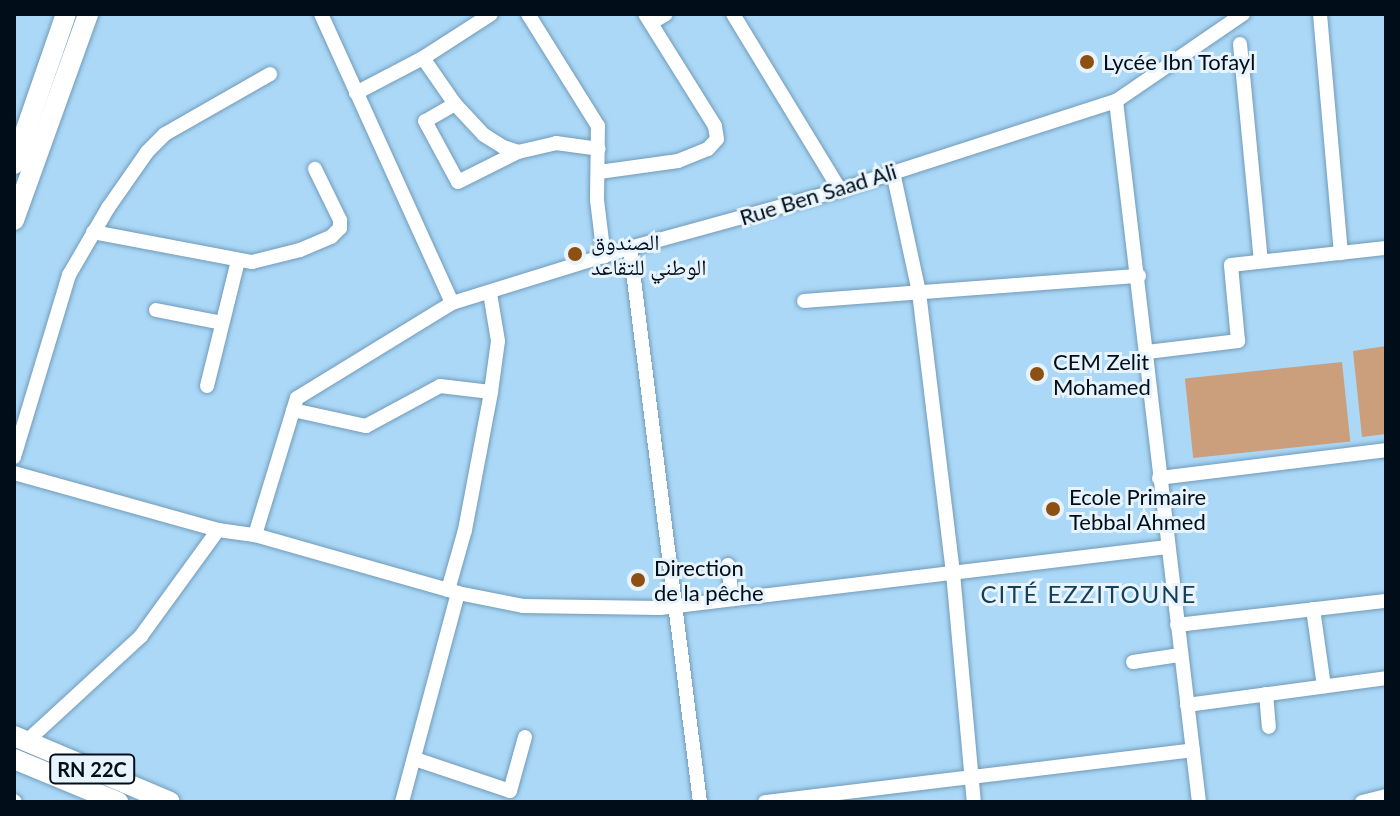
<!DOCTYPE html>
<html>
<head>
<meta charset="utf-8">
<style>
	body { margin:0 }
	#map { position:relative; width:1400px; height:816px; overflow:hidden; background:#abd8f7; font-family:Lato,"Noto Naskh Arabic",sans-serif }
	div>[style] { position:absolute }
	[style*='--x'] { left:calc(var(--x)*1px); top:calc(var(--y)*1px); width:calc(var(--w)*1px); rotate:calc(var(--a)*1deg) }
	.green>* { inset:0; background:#cc9f7c; transform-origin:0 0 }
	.roads { filter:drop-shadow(0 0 2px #719bb9) drop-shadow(0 0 2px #719bb9) }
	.minor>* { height:14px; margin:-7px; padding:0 7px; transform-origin:7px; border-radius:7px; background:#fff }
	.highway>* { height:20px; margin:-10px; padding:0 10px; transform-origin:10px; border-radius:10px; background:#fff }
	.dots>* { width:22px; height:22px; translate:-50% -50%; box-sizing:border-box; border:4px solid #e7f4fe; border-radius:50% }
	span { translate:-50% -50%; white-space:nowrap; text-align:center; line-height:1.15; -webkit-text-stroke:6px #e7f4fe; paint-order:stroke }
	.shield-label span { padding:2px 6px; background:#e7f4fe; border:2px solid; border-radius:6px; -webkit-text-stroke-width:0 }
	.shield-label { font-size:20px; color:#010e19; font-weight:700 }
	.poi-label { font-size:22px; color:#010e19 }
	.left { translate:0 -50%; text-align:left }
	.street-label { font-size:22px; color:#010e19 }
	.neighbourhood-label { font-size:24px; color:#153f59; letter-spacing:2px }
	.frame { position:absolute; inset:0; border:16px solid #010e19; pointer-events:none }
</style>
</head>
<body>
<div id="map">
	<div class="green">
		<i style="clip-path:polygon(1386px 346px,1386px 434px,1362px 437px,1353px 351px)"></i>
		<i style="left:1342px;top:362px;width:80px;height:158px;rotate:84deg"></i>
	</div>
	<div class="roads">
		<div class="minor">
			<i style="--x:321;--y:14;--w:317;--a:65.6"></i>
			<i style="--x:528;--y:14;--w:132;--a:58"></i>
			<i style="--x:598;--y:126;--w:74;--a:90.8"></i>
			<i style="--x:597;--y:200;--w:57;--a:83"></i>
			<i style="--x:733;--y:14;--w:206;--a:58.7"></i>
			<i style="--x:1320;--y:14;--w:240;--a:85"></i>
			<i style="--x:651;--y:23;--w:17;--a:-31"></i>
			<i style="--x:1240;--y:44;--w:218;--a:84.5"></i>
			<i style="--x:423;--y:58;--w:56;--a:55.2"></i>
			<i style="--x:455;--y:104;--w:42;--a:46.9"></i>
			<i style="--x:484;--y:135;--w:22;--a:32"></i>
			<i style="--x:503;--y:147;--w:16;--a:18"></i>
			<i style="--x:518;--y:152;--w:39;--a:-13"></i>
			<i style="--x:556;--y:143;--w:43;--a:7.9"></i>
			<i style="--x:356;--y:93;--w:76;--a:-27.6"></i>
			<i style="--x:423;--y:58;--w:81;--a:-32.9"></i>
			<i style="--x:1116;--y:101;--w:706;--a:83.25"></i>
			<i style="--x:455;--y:104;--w:34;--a:150"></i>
			<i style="--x:425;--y:121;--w:69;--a:61.6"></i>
			<i style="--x:458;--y:182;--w:67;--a:-26.6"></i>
			<i style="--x:599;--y:172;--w:80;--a:-7.9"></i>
			<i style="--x:678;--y:161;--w:32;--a:-22"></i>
			<i style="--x:708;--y:149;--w:13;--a:-48"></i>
			<i style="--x:717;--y:139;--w:13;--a:-99"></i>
			<i style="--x:715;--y:126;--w:132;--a:-122"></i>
			<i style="--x:893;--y:172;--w:123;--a:77.8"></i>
			<i style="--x:919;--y:292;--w:283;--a:83.1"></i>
			<i style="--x:953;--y:573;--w:230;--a:84.8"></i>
			<i style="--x:93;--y:232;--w:162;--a:10.7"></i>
			<i style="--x:252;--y:262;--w:49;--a:-14"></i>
			<i style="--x:300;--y:250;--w:34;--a:-23"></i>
			<i style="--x:331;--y:237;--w:13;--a:-45"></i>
			<i style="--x:340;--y:228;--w:8;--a:-90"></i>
			<i style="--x:340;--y:220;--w:57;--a:-116.1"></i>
			<i style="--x:630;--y:248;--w:558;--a:82.8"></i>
			<i style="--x:804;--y:301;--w:336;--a:-4.3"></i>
			<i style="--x:156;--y:310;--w:67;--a:11.1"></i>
			<i style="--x:1147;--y:352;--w:92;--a:-6.9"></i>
			<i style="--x:1238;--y:341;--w:76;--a:-95.3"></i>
			<i style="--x:1231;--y:265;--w:156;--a:-6.3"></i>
			<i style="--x:207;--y:386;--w:129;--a:-76.1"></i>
			<i style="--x:293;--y:410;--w:75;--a:12.4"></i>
			<i style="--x:366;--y:426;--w:84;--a:-28.4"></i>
			<i style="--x:440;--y:386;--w:51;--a:6.7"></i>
			<i style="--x:491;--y:392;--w:51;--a:-82.2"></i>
			<i style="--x:498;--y:341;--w:49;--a:-99.5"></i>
			<i style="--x:14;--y:457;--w:190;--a:-73.2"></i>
			<i style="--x:69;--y:275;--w:78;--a:-59.8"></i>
			<i style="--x:108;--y:208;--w:68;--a:-55.1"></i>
			<i style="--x:147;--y:152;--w:25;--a:-45"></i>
			<i style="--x:165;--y:134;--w:121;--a:-29.7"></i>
			<i style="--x:14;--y:473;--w:212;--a:15.6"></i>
			<i style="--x:218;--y:530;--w:37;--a:8"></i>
			<i style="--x:255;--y:535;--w:211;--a:15.9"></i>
			<i style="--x:458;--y:593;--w:66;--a:11.3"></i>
			<i style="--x:523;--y:606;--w:137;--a:0.8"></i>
			<i style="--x:660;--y:608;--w:511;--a:-6.86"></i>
			<i style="--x:1159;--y:478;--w:229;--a:-7"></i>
			<i style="--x:255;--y:535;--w:143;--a:-73"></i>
			<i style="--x:297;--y:398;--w:182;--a:-31.5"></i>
			<i style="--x:452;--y:303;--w:186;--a:-17.2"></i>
			<i style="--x:630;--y:248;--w:218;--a:-15.4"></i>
			<i style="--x:840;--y:190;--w:290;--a:-17.9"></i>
			<i style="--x:1116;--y:101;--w:154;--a:-34.4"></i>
			<i style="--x:728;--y:565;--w:34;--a:83"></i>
			<i style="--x:448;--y:590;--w:62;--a:-74.2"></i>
			<i style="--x:465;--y:530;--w:140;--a:-79.3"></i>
			<i style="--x:1313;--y:609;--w:78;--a:81.9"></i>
			<i style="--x:1177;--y:625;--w:210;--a:-6.6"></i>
			<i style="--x:1133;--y:662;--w:48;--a:-8.5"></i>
			<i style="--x:1266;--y:694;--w:33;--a:85"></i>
			<i style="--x:1187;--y:705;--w:201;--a:-7.7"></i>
			<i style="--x:27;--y:741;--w:155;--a:-42.6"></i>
			<i style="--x:141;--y:636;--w:131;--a:-54"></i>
			<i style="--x:415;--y:759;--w:100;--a:18.6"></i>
			<i style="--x:510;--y:791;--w:56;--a:-74.5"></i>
			<i style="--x:14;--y:801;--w:1;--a:45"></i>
			<i style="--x:402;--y:802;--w:216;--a:-75"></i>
			<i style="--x:765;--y:802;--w:431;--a:-6.9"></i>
			<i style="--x:1362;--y:802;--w:25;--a:-14"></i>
		</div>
		<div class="highway">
			<i style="--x:14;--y:164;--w:159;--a:-70.9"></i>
			<i style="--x:14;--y:220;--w:219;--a:-70.2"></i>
			<i style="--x:14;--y:736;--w:169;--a:22.9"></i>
			<i style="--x:14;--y:759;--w:113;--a:22.5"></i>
		</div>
	</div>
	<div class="dots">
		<i style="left:1087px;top:62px;background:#8d4f12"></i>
		<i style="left:575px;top:254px;background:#8d4f12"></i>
		<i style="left:1037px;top:374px;background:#8d4f12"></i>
		<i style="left:1053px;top:509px;background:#8d4f12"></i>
		<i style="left:638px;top:580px;background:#8d4f12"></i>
	</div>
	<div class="shield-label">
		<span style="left:92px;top:769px">RN 22C</span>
	</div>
	<div class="poi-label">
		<span class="left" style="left:1103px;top:62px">Lycée Ibn Tofayl</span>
		<span class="left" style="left:591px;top:254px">الصندوق<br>الوطني للتقاعد</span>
		<span class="left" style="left:1053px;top:374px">CEM Zelit<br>Mohamed</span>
		<span class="left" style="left:1069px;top:509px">Ecole Primaire<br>Tebbal Ahmed</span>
		<span class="left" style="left:654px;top:580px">Direction<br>de la pêche</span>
	</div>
	<div class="street-label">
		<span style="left:818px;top:194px;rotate:-17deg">Rue Ben Saad Ali</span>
	</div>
	<div class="neighbourhood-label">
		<span style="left:1089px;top:594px">CITÉ EZZITOUNE</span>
	</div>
	<div class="frame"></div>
</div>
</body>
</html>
